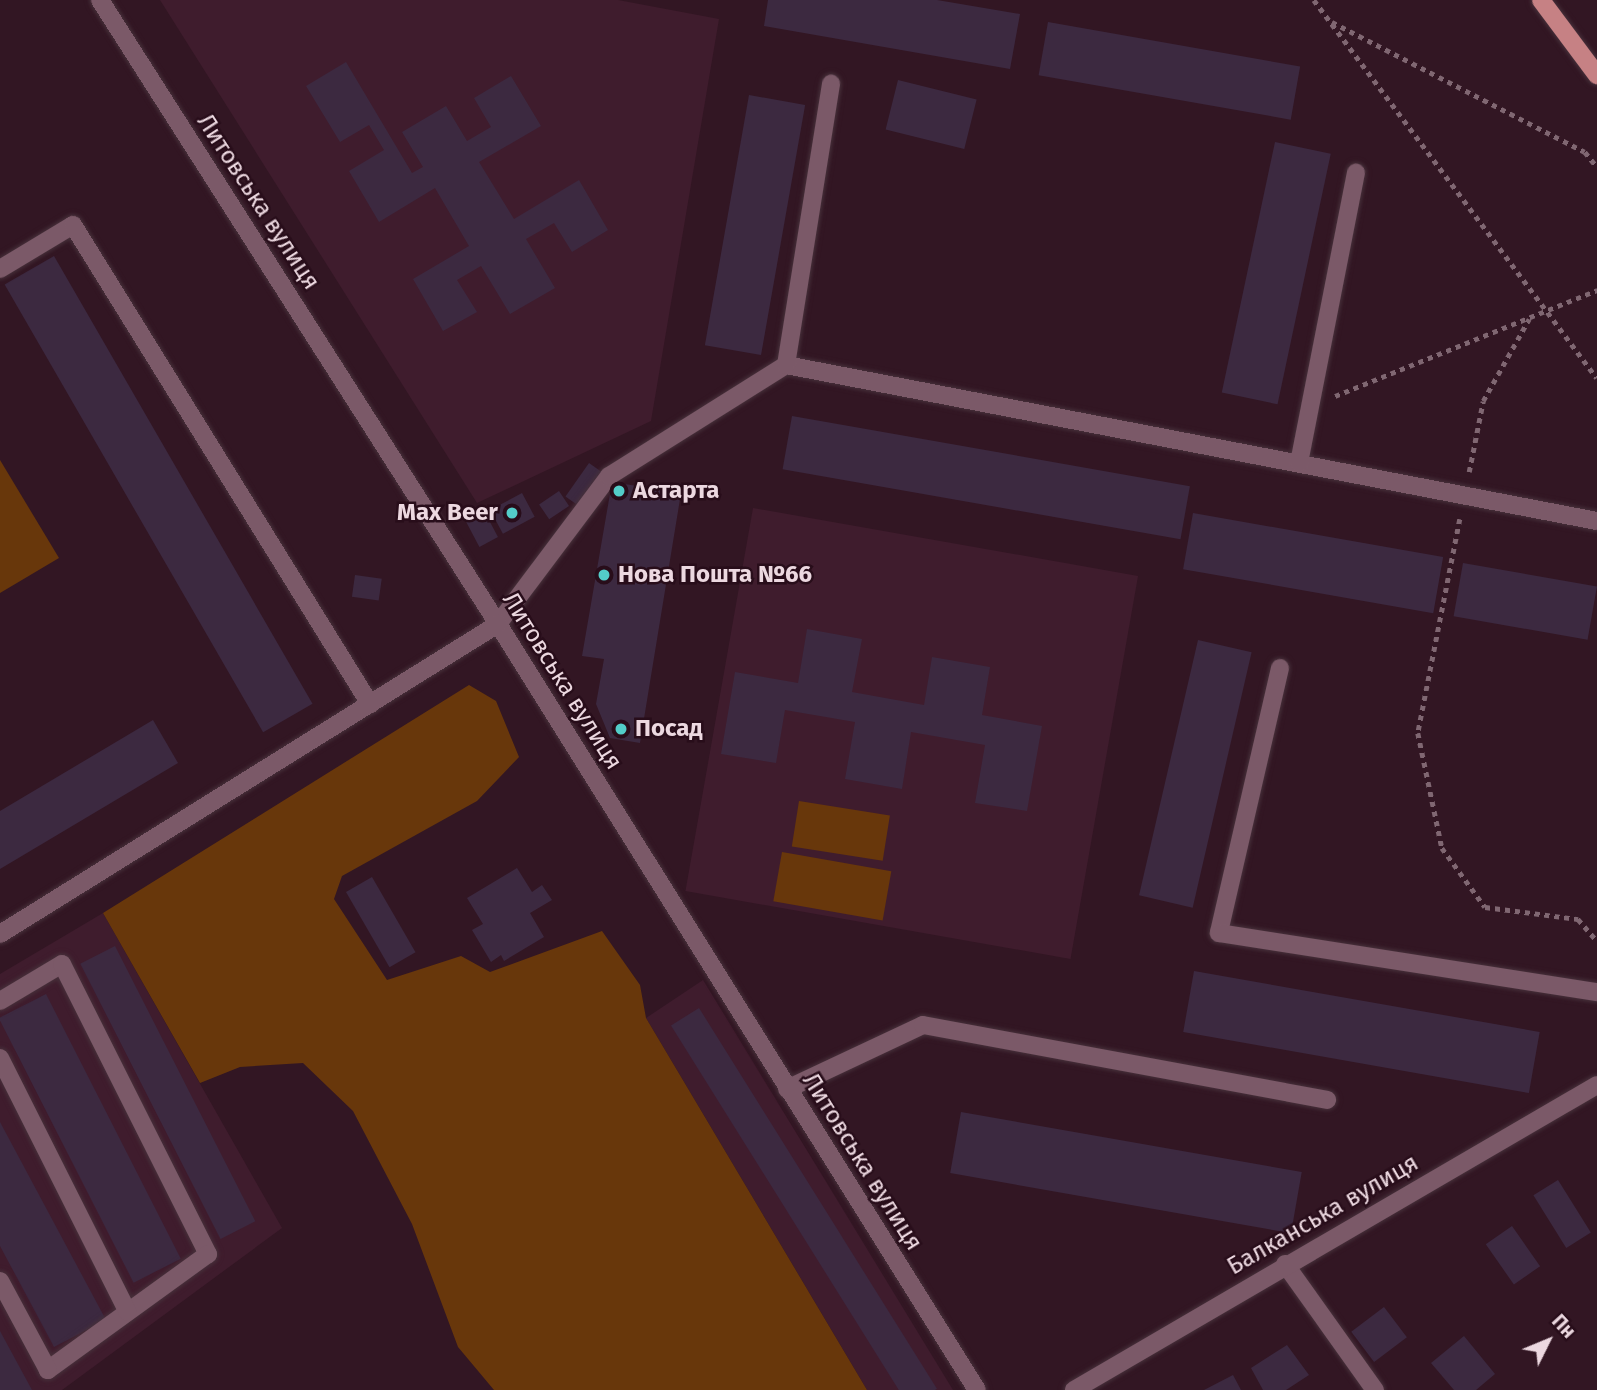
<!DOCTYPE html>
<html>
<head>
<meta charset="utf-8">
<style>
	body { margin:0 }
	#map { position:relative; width:1597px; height:1390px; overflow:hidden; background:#321623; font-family:"Fira Sans",sans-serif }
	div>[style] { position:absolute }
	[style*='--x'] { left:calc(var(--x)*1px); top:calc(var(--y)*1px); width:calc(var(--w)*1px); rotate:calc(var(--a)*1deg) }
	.built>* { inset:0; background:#3f1c2d; transform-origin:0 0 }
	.green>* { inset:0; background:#68370b; transform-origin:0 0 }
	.building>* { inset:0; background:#3c2940; transform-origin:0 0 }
	.path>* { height:4.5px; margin-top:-2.25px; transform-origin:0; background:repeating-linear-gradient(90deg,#806772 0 5px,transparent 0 10px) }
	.roads { filter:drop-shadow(0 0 2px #47313b) drop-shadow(0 0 2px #47313b) }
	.lane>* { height:18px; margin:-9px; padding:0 9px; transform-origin:9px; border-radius:9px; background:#7b5968 }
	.street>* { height:18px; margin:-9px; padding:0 9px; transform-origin:9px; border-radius:9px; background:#7b5968 }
	.secondary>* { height:18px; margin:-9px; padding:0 9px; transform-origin:9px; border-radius:9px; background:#7b5968 }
	.primary>* { height:18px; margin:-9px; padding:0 9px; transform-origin:9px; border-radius:9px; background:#c68184 }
	.dots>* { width:19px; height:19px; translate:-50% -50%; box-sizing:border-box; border:4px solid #280d1a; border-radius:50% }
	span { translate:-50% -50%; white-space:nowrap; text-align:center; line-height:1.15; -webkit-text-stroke:5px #280d1a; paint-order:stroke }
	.street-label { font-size:24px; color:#ecd8e0 }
	.poi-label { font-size:24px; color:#ecd8e0; font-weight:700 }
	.left { translate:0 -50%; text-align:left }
	.right { translate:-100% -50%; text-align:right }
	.north { position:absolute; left:1513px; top:1306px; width:70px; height:70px; -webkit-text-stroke:5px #280d1a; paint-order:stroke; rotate:47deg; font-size:19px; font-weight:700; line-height:28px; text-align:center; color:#ecd8e0 }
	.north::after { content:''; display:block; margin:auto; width:24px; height:32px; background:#ecd8e0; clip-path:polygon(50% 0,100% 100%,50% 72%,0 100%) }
</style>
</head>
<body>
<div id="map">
	<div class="built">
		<i style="clip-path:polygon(160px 0,618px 0,719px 19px,651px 421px,477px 503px)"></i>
		<i style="left:753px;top:508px;width:391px;height:389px;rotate:10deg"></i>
		<i style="clip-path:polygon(103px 913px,282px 1228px,62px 1390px,0 1390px,0 974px)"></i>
		<i style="clip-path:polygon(703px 980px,953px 1390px,867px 1390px,646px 1018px)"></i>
	</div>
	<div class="green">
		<i style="clip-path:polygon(0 460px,59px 558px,0 593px)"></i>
		<i style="clip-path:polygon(469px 685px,496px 701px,519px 757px,477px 801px,342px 876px,334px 899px,387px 980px,461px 956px,490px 972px,602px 931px,640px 985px,646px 1018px,867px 1390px,494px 1390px,458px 1347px,412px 1224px,353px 1111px,303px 1063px,240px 1067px,200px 1083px,103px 913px)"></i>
		<i style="left:799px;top:801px;width:92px;height:46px;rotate:9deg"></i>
		<i style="left:782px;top:852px;width:111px;height:50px;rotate:10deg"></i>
	</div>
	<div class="building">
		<i style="clip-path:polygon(768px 0,937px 0,1020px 14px,1010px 69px,764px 26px)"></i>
		<i style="left:1048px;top:22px;width:256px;height:54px;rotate:10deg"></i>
		<i style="clip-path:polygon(346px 62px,412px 173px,423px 167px,402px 132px,446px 106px,467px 141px,491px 127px,474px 98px,511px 76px,541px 126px,479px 162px,514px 219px,579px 180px,608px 230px,572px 252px,554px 223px,526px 239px,555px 288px,510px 314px,481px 266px,457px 280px,477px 312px,443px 331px,413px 279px,469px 246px,435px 188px,379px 222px,349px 171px,384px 150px,369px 125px,340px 142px,306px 86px)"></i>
		<i style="left:898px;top:80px;width:81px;height:51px;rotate:14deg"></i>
		<i style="left:749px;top:95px;width:57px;height:254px;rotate:10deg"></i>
		<i style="left:1275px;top:142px;width:57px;height:256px;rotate:12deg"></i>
		<i style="left:54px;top:256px;width:517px;height:57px;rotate:60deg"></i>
		<i style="left:792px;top:416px;width:404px;height:54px;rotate:10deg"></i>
		<i style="left:589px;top:463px;width:16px;height:41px;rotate:35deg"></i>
		<i style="clip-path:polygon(612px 482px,681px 493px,640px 743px,610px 738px,596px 704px,604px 659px,582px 656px)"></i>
		<i style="left:559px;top:491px;width:18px;height:24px;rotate:56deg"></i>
		<i style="left:522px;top:493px;width:27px;height:36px;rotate:62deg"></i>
		<i style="left:482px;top:507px;width:34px;height:21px;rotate:62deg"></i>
		<i style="left:1193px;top:513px;width:254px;height:57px;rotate:10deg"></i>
		<i style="left:1463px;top:563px;width:136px;height:54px;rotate:10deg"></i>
		<i style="left:355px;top:575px;width:27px;height:22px;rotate:8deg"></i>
		<i style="clip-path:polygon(807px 629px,862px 639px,852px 692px,924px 705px,932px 657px,990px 667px,982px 715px,1042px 726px,1027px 811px,975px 803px,985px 745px,911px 732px,902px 789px,845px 779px,855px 722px,785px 710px,776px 763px,721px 754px,735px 672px,798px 683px)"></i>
		<i style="left:1198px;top:640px;width:55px;height:262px;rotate:13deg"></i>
		<i style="clip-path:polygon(153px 720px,178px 763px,0 869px,0 811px)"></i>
		<i style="clip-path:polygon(517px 868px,532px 892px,542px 885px,552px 900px,530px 913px,544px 937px,504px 961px,501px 955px,491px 962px,472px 930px,483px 924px,467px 898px)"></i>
		<i style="left:372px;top:877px;width:87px;height:30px;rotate:60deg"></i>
		<i style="left:115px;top:946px;width:309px;height:39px;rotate:63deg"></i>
		<i style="left:1194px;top:971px;width:351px;height:62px;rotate:10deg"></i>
		<i style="left:46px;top:994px;width:297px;height:53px;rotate:63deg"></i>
		<i style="left:699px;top:1008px;width:449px;height:33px;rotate:58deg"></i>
		<i style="left:961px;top:1112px;width:346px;height:62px;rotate:10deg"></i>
		<i style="clip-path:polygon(0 1122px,106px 1320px,54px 1347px,0 1246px)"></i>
		<i style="left:1558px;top:1180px;width:62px;height:29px;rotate:58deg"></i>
		<i style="left:1512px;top:1226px;width:49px;height:32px;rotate:55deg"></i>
		<i style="left:1384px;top:1307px;width:38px;height:41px;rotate:53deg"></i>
		<i style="clip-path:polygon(0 1331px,32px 1390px,0 1390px)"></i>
		<i style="clip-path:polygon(1464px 1336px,1495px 1374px,1476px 1390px,1454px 1390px,1431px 1363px)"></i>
		<i style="clip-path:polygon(1287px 1345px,1309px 1375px,1286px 1390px,1263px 1390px,1251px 1368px)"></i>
		<i style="clip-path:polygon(1233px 1375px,1241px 1390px,1204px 1390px)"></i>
	</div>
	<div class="path">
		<i style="--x:1314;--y:0;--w:472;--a:53.2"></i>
		<i style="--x:1332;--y:22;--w:284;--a:27.2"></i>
		<i style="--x:1585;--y:152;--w:19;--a:51"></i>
		<i style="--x:1335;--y:396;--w:283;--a:-22"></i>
		<i style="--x:1469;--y:472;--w:72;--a:-78.8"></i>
		<i style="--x:1483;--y:401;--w:94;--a:-60.7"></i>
		<i style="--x:1460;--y:519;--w:218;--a:101.1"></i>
		<i style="--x:1418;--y:733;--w:117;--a:78.2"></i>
		<i style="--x:1442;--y:848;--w:73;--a:53.9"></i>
		<i style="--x:1485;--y:907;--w:94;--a:7.4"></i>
		<i style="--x:1578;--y:919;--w:29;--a:49"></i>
	</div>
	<div class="roads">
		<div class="lane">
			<i style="--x:0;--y:269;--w:85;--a:-31.1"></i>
			<i style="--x:73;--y:225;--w:564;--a:58.2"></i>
			<i style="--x:786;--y:365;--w:826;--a:10.89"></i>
			<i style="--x:1299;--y:463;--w:296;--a:-78.9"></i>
			<i style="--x:498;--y:624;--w:185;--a:-53.1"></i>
			<i style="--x:609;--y:476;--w:209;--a:-32.1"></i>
			<i style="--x:786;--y:365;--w:285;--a:-80.9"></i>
			<i style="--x:1280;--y:668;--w:272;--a:103"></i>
			<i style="--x:1219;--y:933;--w:383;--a:8.9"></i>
			<i style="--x:0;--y:1001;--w:72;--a:-30.8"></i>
			<i style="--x:62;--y:964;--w:325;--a:63.3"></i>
			<i style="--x:208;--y:1254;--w:198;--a:144.1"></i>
			<i style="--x:48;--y:1370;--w:101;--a:-118.3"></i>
			<i style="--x:0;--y:1058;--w:284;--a:63.3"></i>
			<i style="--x:787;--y:1089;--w:150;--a:-25.2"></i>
			<i style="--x:923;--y:1025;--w:411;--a:10.5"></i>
		</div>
		<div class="street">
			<i style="--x:100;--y:0;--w:740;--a:57.47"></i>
			<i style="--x:498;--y:624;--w:903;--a:57.98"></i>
			<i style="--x:0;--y:934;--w:587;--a:-31.9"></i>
			<i style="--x:1285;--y:1264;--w:155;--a:54.5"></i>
		</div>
		<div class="secondary">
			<i style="--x:1074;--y:1390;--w:605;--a:-30.25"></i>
		</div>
		<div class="primary">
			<i style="--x:1541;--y:0;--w:94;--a:53.3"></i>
		</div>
	</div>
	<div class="dots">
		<i style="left:619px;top:491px;background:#53cdc9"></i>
		<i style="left:512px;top:513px;background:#53cdc9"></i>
		<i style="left:604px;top:575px;background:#53cdc9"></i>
		<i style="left:621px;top:729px;background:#53cdc9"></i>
	</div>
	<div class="street-label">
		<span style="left:258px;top:202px;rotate:57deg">Литовська вулиця</span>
		<span style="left:562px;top:681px;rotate:58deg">Литовська вулиця</span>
		<span style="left:862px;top:1162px;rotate:58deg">Литовська вулиця</span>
		<span style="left:1323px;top:1215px;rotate:-30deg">Балканська вулиця</span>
	</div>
	<div class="poi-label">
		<span class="left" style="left:633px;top:491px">Астарта</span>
		<span class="right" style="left:498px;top:513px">Max Beer</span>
		<span class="left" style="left:618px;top:575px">Нова Пошта №66</span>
		<span class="left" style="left:635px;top:729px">Посад</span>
	</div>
	<div class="north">Пн</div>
</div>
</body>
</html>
